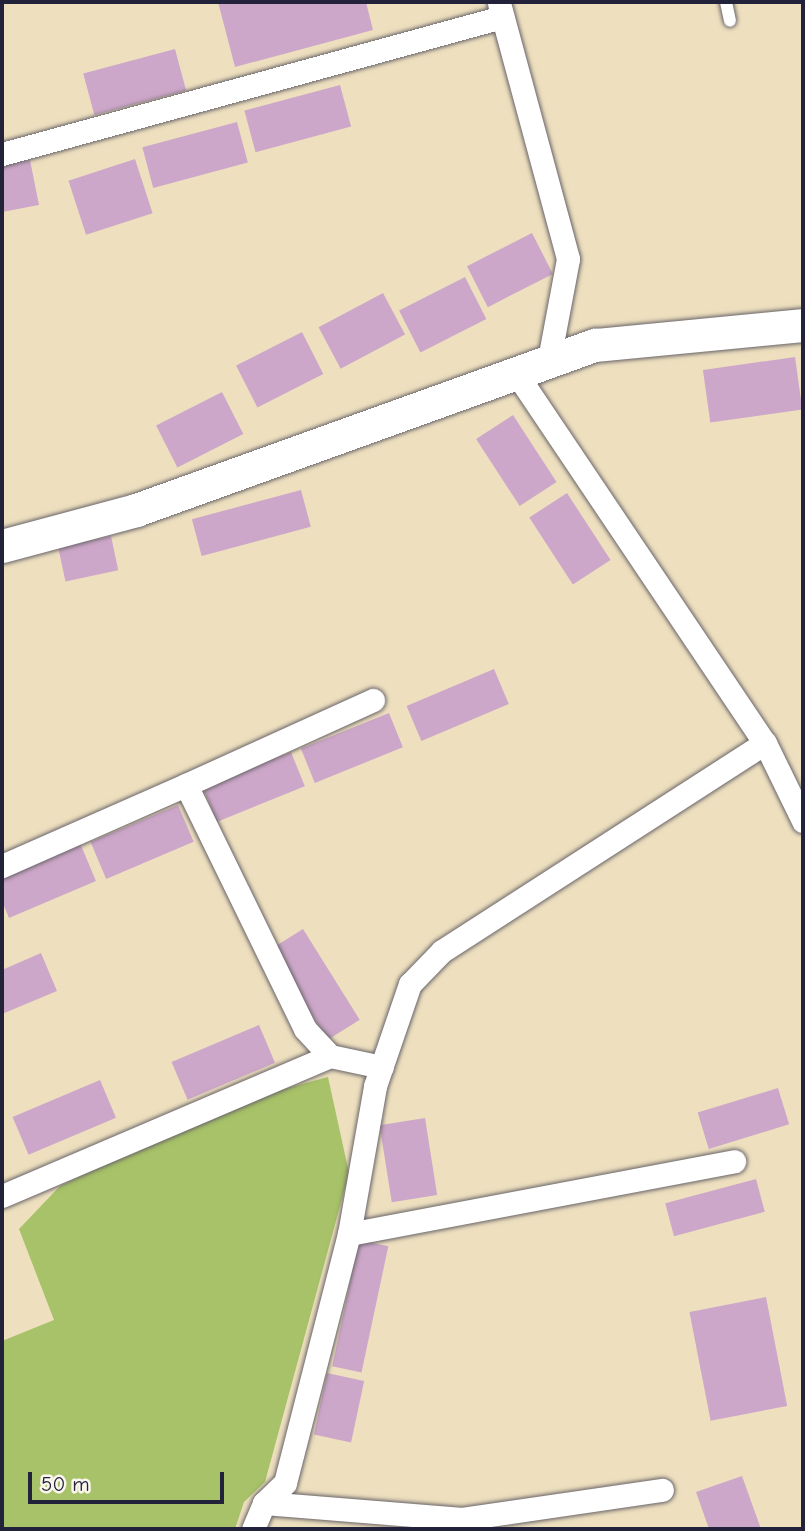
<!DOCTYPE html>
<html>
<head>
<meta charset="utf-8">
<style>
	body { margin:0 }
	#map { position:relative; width:805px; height:1531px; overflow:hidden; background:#eee0bf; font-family:"Comic Neue",sans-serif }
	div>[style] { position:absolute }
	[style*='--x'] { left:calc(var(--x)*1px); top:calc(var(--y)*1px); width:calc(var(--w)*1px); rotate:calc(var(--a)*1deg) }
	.green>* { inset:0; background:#a7c268 }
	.building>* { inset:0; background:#cda7c9; transform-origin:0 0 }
	.roads { filter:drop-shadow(0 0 2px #696469) drop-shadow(0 0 2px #696469) }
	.lane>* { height:12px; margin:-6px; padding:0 6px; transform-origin:6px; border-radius:6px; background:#fff }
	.street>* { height:23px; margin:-11.5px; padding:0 11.5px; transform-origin:11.5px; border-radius:11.5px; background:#fff }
	.secondary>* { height:33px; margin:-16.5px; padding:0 16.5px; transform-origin:16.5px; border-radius:16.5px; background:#fff }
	span { translate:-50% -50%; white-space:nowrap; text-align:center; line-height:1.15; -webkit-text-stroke:7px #fbf7ec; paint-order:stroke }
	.frame { position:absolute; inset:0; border:4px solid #22223b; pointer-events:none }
	.scale { position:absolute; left:28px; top:1472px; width:196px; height:32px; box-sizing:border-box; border:4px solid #22223b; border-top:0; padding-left:9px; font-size:21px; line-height:24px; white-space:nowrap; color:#22223b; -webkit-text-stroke:5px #fbf7ec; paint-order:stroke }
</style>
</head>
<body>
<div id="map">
	<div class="green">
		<i style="clip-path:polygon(328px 1077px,349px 1173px,265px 1482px,244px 1502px,235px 1529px,2px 1529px,2px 1341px,54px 1320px,19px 1229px,60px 1186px,235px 1102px)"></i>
	</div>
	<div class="building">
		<i style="clip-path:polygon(218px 2px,366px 2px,373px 30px,235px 67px)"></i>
		<i style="left:175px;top:49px;width:43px;height:95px;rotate:75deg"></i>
		<i style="left:340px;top:85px;width:43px;height:99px;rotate:75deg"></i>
		<i style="left:237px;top:122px;width:42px;height:98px;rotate:75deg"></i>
		<i style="left:135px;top:159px;width:57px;height:70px;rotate:72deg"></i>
		<i style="clip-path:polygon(30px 160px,39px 205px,2px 212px,2px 165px)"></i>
		<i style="left:532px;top:233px;width:46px;height:73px;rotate:63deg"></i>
		<i style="left:465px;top:277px;width:47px;height:74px;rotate:63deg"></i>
		<i style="left:383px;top:293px;width:47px;height:73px;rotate:62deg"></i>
		<i style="left:302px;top:332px;width:47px;height:74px;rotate:63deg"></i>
		<i style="left:795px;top:357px;width:53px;height:93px;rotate:82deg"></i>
		<i style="left:222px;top:392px;width:47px;height:74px;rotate:63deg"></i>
		<i style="left:513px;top:415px;width:80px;height:44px;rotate:57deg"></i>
		<i style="left:301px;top:490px;width:38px;height:113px;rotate:75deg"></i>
		<i style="left:567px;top:493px;width:80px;height:45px;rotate:57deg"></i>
		<i style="left:111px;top:536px;width:35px;height:54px;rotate:78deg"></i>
		<i style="left:494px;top:669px;width:38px;height:95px;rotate:67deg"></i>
		<i style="left:389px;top:713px;width:37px;height:95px;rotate:68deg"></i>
		<i style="left:291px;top:752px;width:37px;height:95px;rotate:68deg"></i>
		<i style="left:178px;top:805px;width:40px;height:95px;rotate:67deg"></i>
		<i style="clip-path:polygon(80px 843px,96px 881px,9px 918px,2px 901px,2px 876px)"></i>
		<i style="left:303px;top:929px;width:107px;height:38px;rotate:58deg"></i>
		<i style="clip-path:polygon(41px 953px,57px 991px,2px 1014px,2px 970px)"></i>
		<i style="left:259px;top:1025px;width:41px;height:95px;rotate:67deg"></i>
		<i style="left:100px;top:1080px;width:41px;height:95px;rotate:67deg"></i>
		<i style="left:778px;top:1088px;width:38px;height:84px;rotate:73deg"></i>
		<i style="left:425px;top:1118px;width:78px;height:46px;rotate:81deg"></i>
		<i style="left:756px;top:1179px;width:34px;height:94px;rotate:75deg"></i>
		<i style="left:359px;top:1240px;width:30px;height:129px;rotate:12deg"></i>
		<i style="left:766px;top:1297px;width:111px;height:78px;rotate:79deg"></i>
		<i style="left:327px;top:1373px;width:38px;height:63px;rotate:12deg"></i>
		<i style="clip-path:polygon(742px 1476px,761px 1529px,709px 1529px,696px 1492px)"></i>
	</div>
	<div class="roads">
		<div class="lane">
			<i style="--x:726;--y:2;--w:19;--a:78"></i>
		</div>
		<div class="street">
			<i style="--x:499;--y:3;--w:265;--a:74.9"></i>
			<i style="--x:568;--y:259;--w:103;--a:100.7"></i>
			<i style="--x:2;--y:154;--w:518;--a:-15.32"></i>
			<i style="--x:518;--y:376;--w:442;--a:56.1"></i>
			<i style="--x:765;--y:743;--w:87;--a:64"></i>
			<i style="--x:373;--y:700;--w:205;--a:155.6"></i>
			<i style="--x:186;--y:785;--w:271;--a:64"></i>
			<i style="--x:305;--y:1029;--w:37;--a:47"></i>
			<i style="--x:330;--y:1056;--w:53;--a:11.9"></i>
			<i style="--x:2;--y:866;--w:201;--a:-23.8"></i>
			<i style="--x:2;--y:1196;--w:357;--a:-23.1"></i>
			<i style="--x:349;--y:1234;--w:392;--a:-10.7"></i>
			<i style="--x:264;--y:1503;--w:199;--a:4.6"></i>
			<i style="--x:462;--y:1519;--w:202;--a:-8.3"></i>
			<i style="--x:253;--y:1529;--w:28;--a:-67"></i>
			<i style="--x:264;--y:1503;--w:29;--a:-44"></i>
			<i style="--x:285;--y:1483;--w:257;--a:-75.6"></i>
			<i style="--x:349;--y:1234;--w:150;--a:-80"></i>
			<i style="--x:375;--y:1086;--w:108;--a:-71.1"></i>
			<i style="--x:410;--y:984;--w:46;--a:-45.9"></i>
			<i style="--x:442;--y:951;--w:384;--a:-32.8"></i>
		</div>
		<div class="secondary">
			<i style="--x:2;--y:546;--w:139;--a:-15"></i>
			<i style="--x:136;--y:510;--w:488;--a:-19.8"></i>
			<i style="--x:595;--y:345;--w:209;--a:-5.5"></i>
		</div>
	</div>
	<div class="frame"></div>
	<div class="scale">50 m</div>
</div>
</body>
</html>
